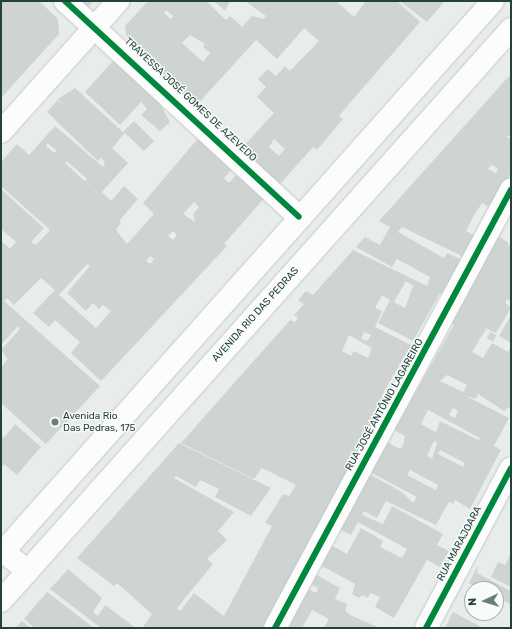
<!DOCTYPE html>
<html>
<head>
<meta charset="utf-8">
<style>
	body { margin:0 }
	#map { position:relative; width:512px; height:629px; overflow:hidden; background:#e8edeb; font-family:Rubik,sans-serif }
	div>[style] { position:absolute }
	[style*='--x'] { left:calc(var(--x)*1px); top:calc(var(--y)*1px); width:calc(var(--w)*1px); rotate:calc(var(--a)*1deg) }
	.building>* { inset:0; background:#cfd4d2; transform-origin:0 0 }
	.roads { filter:drop-shadow(0 0 1px #c5cac8) drop-shadow(0 0 1px #c5cac8) }
	.minor>* { height:22px; margin:-11px; padding:0 11px; transform-origin:11px; border-radius:11px; background:#fcfcfc }
	.secondary>* { height:22px; margin:-11px; padding:0 11px; transform-origin:11px; border-radius:11px; background:#fcfcfc }
	.cycleway>* { height:6px; margin:-3px; padding:0 3px; transform-origin:3px; border-radius:3px; background:#00873e }
	.dots>* { width:11px; height:11px; translate:-50% -50%; box-sizing:border-box; border:2px solid #f7fbf9; border-radius:50% }
	span { translate:-50% -50%; white-space:nowrap; text-align:center; line-height:1.15; -webkit-text-stroke:3px #f7fbf9; paint-order:stroke }
	.street-label { font-size:10px; color:#24423a }
	.poi-label { font-size:10px; color:#24423a }
	.left { translate:0 -50%; text-align:left }
	.frame { position:absolute; inset:0; border:2px solid #24423a; pointer-events:none }
	.north { position:absolute; left:464px; top:581px; width:40px; height:40px; box-sizing:border-box; background:#f7fbf9; border:1px solid #a3b1ad; border-radius:50%; rotate:266deg; font-size:11px; font-weight:700; line-height:16px; text-align:center; color:#24423a }
	.north::after { content:''; display:block; margin:auto; width:14px; height:18px; background:#697e78; clip-path:polygon(50% 0,100% 100%,50% 72%,0 100%) }
</style>
</head>
<body>
<div id="map">
	<div class="building">
		<i style="clip-path:polygon(1px 1px,39px 1px,58px 19px,59px 34px,1px 98px)"></i>
		<i style="clip-path:polygon(79px 1px,94px 1px,87px 8px)"></i>
		<i style="clip-path:polygon(evenodd,148px 1px,206px 1px,226px 20px,230px 16px,242px 27px,252px 16px,263px 19px,266px 16px,245px 1px,336px 1px,354px 17px,366px 1px,397px 1px,420px 22px,361px 90px,339px 116px,343px 119px,317px 150px,313px 147px,280px 184px,241px 149px,274px 113px,257px 97px,266px 87px,258px 79px,268px 69px,276px 76px,285px 66px,290px 71px,319px 41px,304px 28px,277px 59px,256px 40px,195px 107px,127px 40px,125px 26px,148px 1px,166px 10px,173px 16px,171px 19px,164px 13px,166px 10px,148px 1px,190px 35px,205px 44px,203px 47px,210px 53px,203px 62px,182px 43px,190px 35px,148px 1px,274px 139px,285px 149px,279px 156px,269px 147px,274px 139px)"></i>
		<i style="clip-path:polygon(214px 1px,230px 1px,225px 11px)"></i>
		<i style="clip-path:polygon(400px 1px,445px 1px,427px 22px)"></i>
		<i style="clip-path:polygon(114px 60px,155px 95px,170px 122px,160px 131px,141px 115px,147px 109px,141px 102px,120px 125px,85px 92px)"></i>
		<i style="clip-path:polygon(evenodd,511px 74px,511px 136px,506px 136px,511px 139px,511px 173px,492px 208px,482px 203px,473px 217px,466px 231px,475px 236px,464px 257px,402px 227px,398px 232px,444px 258px,447px 253px,462px 260px,447px 297px,440px 293px,413px 341px,378px 323px,390px 300px,382px 295px,375px 308px,382px 311px,375px 327px,411px 345px,381px 397px,390px 401px,266px 628px,142px 628px,152px 614px,117px 583px,114px 586px,77px 558px,179px 443px,271px 488px,251px 516px,215px 497px,219px 489px,200px 480px,196px 487px,176px 476px,174px 478px,234px 512px,218px 531px,227px 540px,207px 559px,213px 564px,177px 608px,180px 611px,194px 593px,224px 616px,272px 526px,265px 523px,283px 494px,289px 496px,296px 485px,262px 468px,254px 479px,181px 443px,290px 320px,295px 322px,298px 318px,294px 315px,304px 304px,298px 300px,306px 291px,313px 295px,353px 250px,427px 286px,430px 277px,397px 259px,392px 267px,356px 247px,365px 237px,380px 245px,390px 227px,379px 221px,511px 74px,491px 165px,498px 168px,496px 173px,488px 169px,491px 165px,511px 74px,406px 281px,413px 286px,405px 308px,394px 302px,406px 281px,511px 74px,364px 332px,371px 335px,367px 341px,361px 339px,364px 332px,511px 74px,349px 335px,372px 348px,368px 358px,354px 351px,351px 356px,342px 351px,349px 335px)"></i>
		<i style="clip-path:polygon(evenodd,75px 88px,123px 132px,134px 121px,154px 141px,144px 151px,125px 133px,112px 148px,128px 163px,102px 192px,111px 201px,124px 186px,138px 199px,119px 221px,121px 223px,116px 230px,127px 244px,154px 214px,143px 203px,201px 135px,235px 166px,224px 178px,229px 183px,240px 170px,267px 195px,224px 244px,227px 246px,101px 381px,71px 353px,80px 342px,55px 320px,49px 327px,33px 313px,55px 290px,41px 278px,14px 305px,7px 298px,4px 301px,100px 386px,46px 444px,1px 403px,1px 367px,8px 359px,1px 350px,20px 329px,18px 326px,1px 345px,1px 241px,10px 249px,16px 242px,1px 229px,1px 189px,44px 228px,31px 242px,36px 245px,50px 230px,1px 186px,1px 162px,17px 144px,29px 155px,55px 126px,103px 167px,105px 162px,101px 158px,98px 161px,47px 112px,58px 100px,70px 110px,58px 99px,75px 88px,48px 143px,57px 151px,54px 153px,46px 146px,48px 143px,75px 88px,67px 161px,87px 179px,85px 181px,104px 199px,65px 163px,67px 161px,75px 88px,194px 202px,199px 207px,193px 214px,195px 222px,183px 214px,194px 202px,75px 88px,173px 231px,177px 235px,173px 240px,168px 236px,173px 231px,75px 88px,150px 256px,154px 259px,150px 264px,146px 261px,150px 256px,75px 88px,87px 264px,90px 266px,67px 293px,86px 311px,93px 303px,99px 309px,103px 305px,111px 311px,96px 328px,59px 295px,87px 264px)"></i>
		<i style="clip-path:polygon(evenodd,498px 236px,509px 243px,506px 248px,511px 243px,511px 301px,507px 299px,505px 303px,511px 308px,496px 333px,478px 325px,486px 329px,472px 352px,483px 358px,492px 343px,508px 352px,511px 347px,511px 406px,504px 411px,478px 394px,476px 399px,466px 396px,509px 418px,494px 446px,501px 450px,470px 509px,455px 500px,453px 504px,449px 502px,436px 525px,386px 501px,377px 518px,364px 511px,362px 515px,383px 524px,392px 506px,443px 534px,437px 545px,449px 551px,440px 567px,427px 560px,394px 618px,375px 607px,380px 597px,370px 593px,368px 598px,362px 595px,359px 598px,352px 594px,355px 584px,320px 565px,331px 545px,347px 554px,361px 528px,383px 541px,380px 547px,402px 558px,407px 549px,358px 522px,351px 535px,339px 529px,369px 474px,402px 492px,413px 503px,417px 497px,370px 472px,387px 442px,400px 449px,403px 446px,405px 436px,394px 430px,454px 325px,451px 323px,498px 236px,447px 375px,467px 385px,463px 392px,440px 381px,447px 375px,498px 236px,453px 408px,458px 411px,455px 418px,449px 415px,453px 408px,498px 236px,428px 410px,480px 438px,478px 440px,440px 421px,436px 432px,421px 424px,428px 410px,498px 236px,434px 441px,437px 443px,432px 459px,427px 456px,434px 441px,498px 236px,440px 450px,465px 463px,463px 467px,438px 454px,440px 450px,498px 236px,410px 470px,438px 485px,436px 490px,407px 475px,410px 470px)"></i>
		<i style="clip-path:polygon(511px 315px,511px 343px,499px 336px)"></i>
		<i style="left:490px;top:332px;width:7px;height:7px;rotate:27deg"></i>
		<i style="clip-path:polygon(15px 424px,41px 447px,17px 475px,4px 464px,1px 467px,1px 435px,4px 438px)"></i>
		<i style="clip-path:polygon(511px 553px,511px 587px,491px 577px,498px 562px,505px 565px)"></i>
		<i style="clip-path:polygon(478px 565px,477px 573px,511px 591px,510px 604px,496px 597px,496px 589px,480px 589px,469px 583px)"></i>
		<i style="clip-path:polygon(68px 569px,102px 598px,93px 612px,98px 616px,105px 605px,136px 628px,101px 628px,50px 589px)"></i>
		<i style="clip-path:polygon(315px 574px,340px 588px,335px 599px,347px 604px,345px 610px,350px 615px,380px 628px,324px 628px,329px 619px,312px 610px,302px 628px,289px 628px,308px 589px,316px 593px,318px 588px,310px 584px)"></i>
		<i style="clip-path:polygon(47px 592px,94px 628px,35px 628px,24px 619px)"></i>
		<i style="clip-path:polygon(453px 612px,483px 628px,445px 628px)"></i>
		<i style="clip-path:polygon(22px 621px,31px 628px,15px 628px)"></i>
	</div>
	<div class="roads">
		<div class="minor">
			<i style="--x:65;--y:1;--w:318;--a:42.7"></i>
			<i style="--x:1;--y:132;--w:176;--a:-48.2"></i>
			<i style="--x:1;--y:550;--w:34;--a:38"></i>
			<i style="--x:275;--y:628;--w:498;--a:-61.7"></i>
			<i style="--x:426;--y:628;--w:181;--a:-62"></i>
		</div>
		<div class="secondary">
			<i style="--x:1;--y:554;--w:740;--a:-48.34"></i>
			<i style="--x:1;--y:601;--w:766;--a:-48.28"></i>
		</div>
	</div>
	<div class="cycleway">
		<i style="--x:65;--y:1;--w:318;--a:42.7"></i>
		<i style="--x:275;--y:628;--w:498;--a:-61.7"></i>
		<i style="--x:426;--y:628;--w:181;--a:-62"></i>
	</div>
	<div class="dots">
		<i style="left:55px;top:422px;background:#697e78"></i>
	</div>
	<div class="street-label">
		<span style="left:190px;top:100px;rotate:43deg">TRAVESSA JOSÉ GOMES DE AZEVEDO</span>
		<span style="left:256px;top:315px;rotate:-48deg">AVENIDA RIO DAS PEDRAS</span>
		<span style="left:385px;top:405px;rotate:-61deg">RUA JOSÉ ANTÔNIO LAGAREIRO</span>
		<span style="left:460px;top:544px;rotate:-62deg">RUA MARAJOARA</span>
	</div>
	<div class="poi-label">
		<span class="left" style="left:63px;top:422px">Avenida Rio<br>Das Pedras, 175</span>
	</div>
	<div class="frame"></div>
	<div class="north">N</div>
</div>
</body>
</html>
